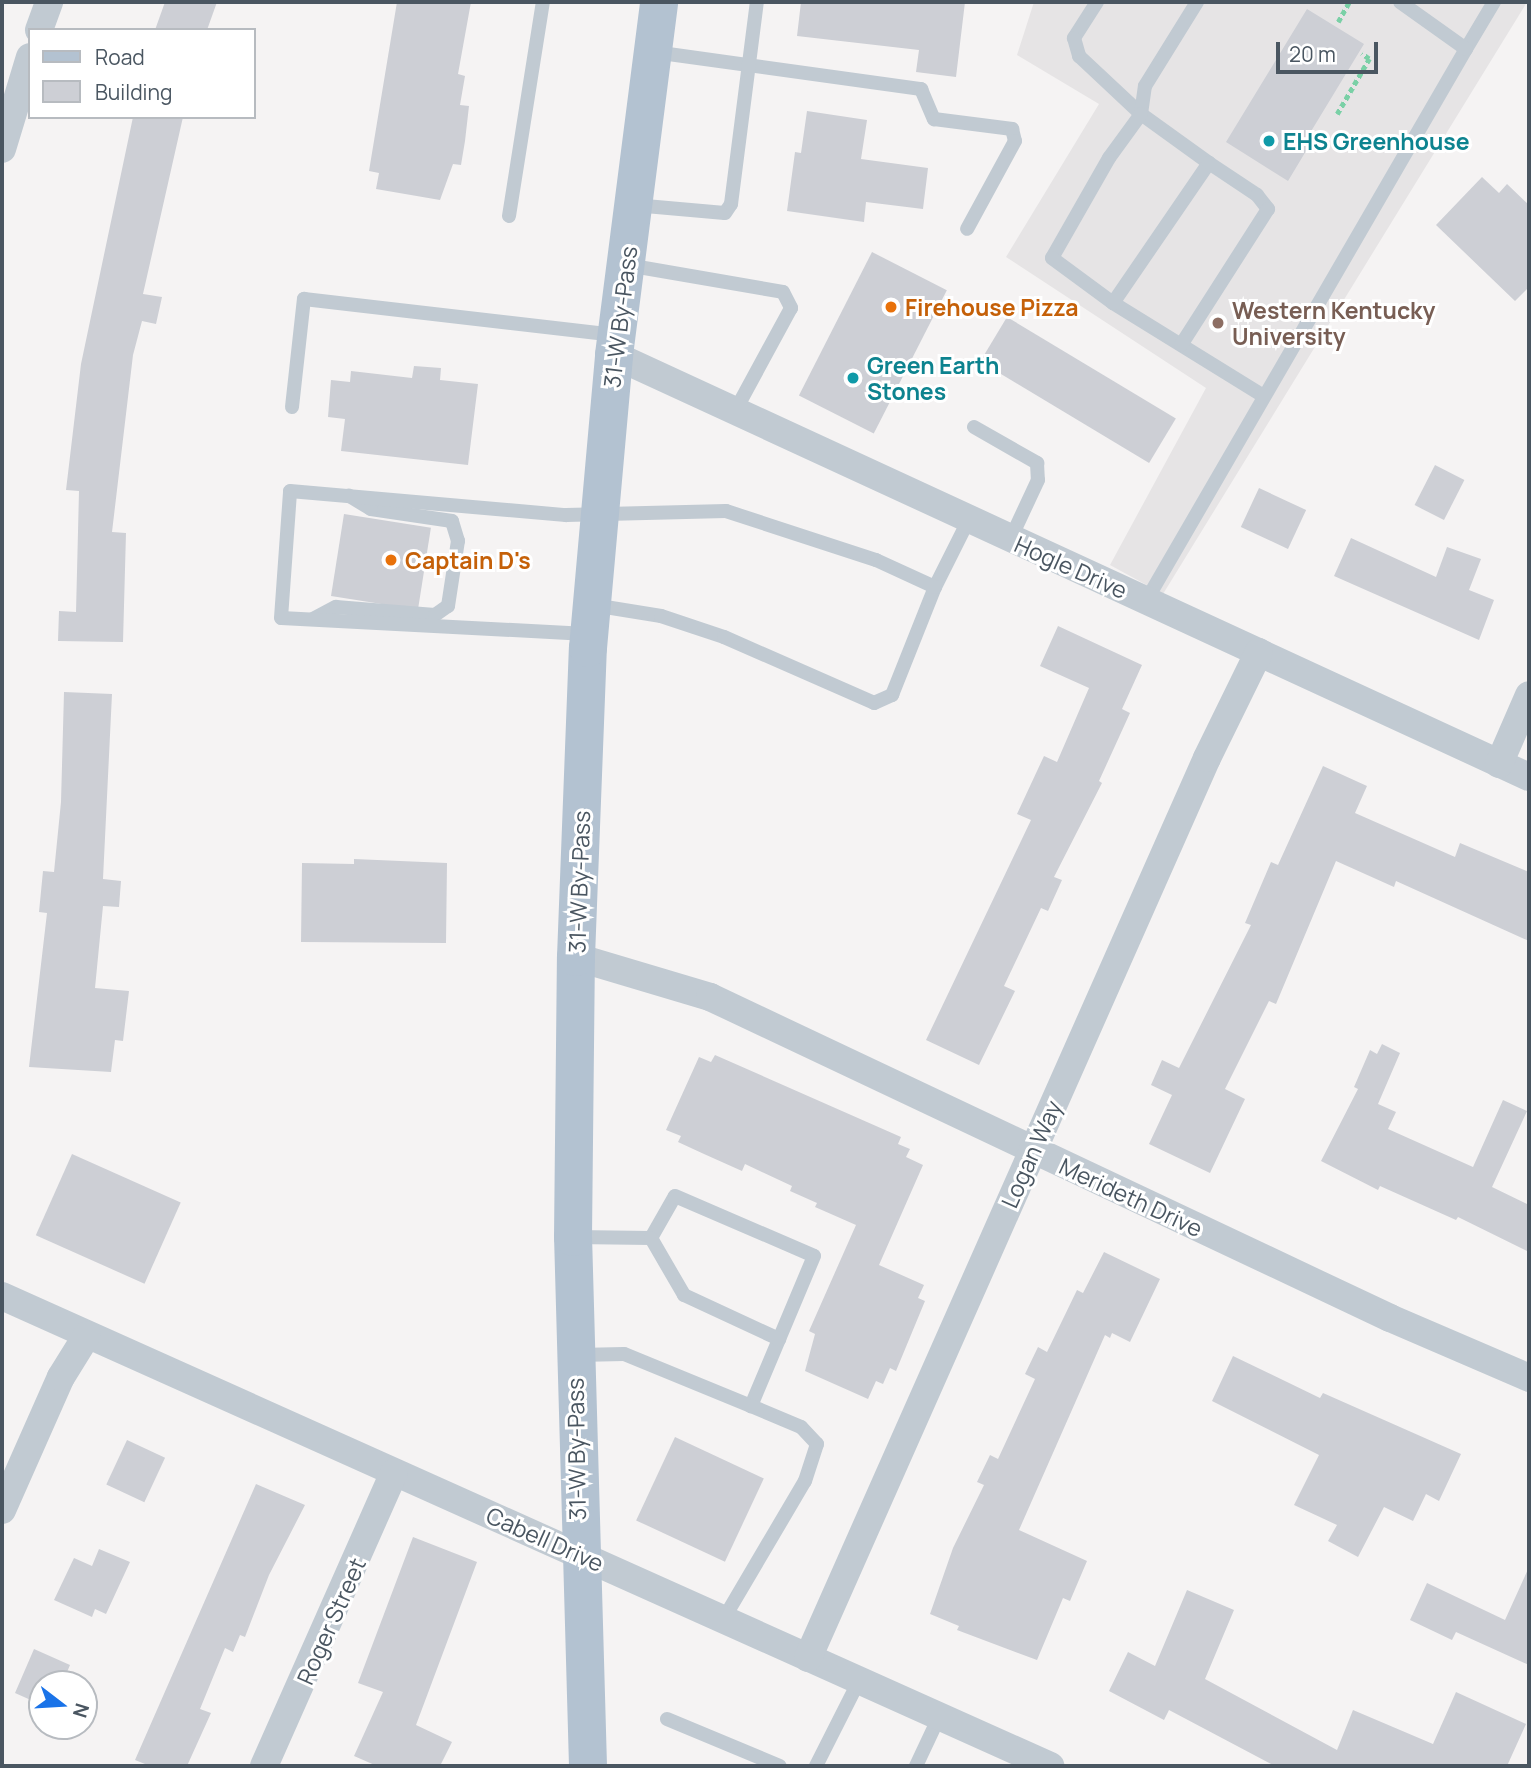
<!DOCTYPE html>
<html>
<head>
<meta charset="utf-8">
<style>
	body { margin:0 }
	#map { position:relative; width:1531px; height:1768px; overflow:hidden; background:#f5f3f3; font-family:Manrope,sans-serif }
	div>[style] { position:absolute }
	[style*='--x'] { left:calc(var(--x)*1px); top:calc(var(--y)*1px); width:calc(var(--w)*1px); rotate:calc(var(--a)*1deg) }
	.education>* { inset:0; background:#e6e4e5 }
	.building>* { inset:0; background:#cdcfd5; transform-origin:0 0 }
	.path>* { height:4.5px; margin-top:-2.25px; transform-origin:0; background:repeating-linear-gradient(90deg,#7ad0a6 0 5px,transparent 0 8.5px) }
	.lane>* { height:14px; margin:-7px; padding:0 7px; transform-origin:7px; border-radius:7px; background:#c1cad2 }
	.street>* { height:28px; margin:-14px; padding:0 14px; transform-origin:14px; border-radius:14px; background:#c1cad2 }
	.primary>* { height:38px; margin:-19px; padding:0 19px; transform-origin:19px; border-radius:19px; background:#b3c2d1 }
	.dots>* { width:19px; height:19px; translate:-50% -50%; box-sizing:border-box; border:4px solid #fff; border-radius:50% }
	span { translate:-50% -50%; white-space:nowrap; text-align:center; line-height:1.15; -webkit-text-stroke:6px #fff; paint-order:stroke }
	.culture-label { font-size:23px; color:#0d838f; font-weight:700 }
	.left { translate:0 -50%; text-align:left }
	.food-label { font-size:23px; color:#c56008; font-weight:700 }
	.education-label { font-size:23px; color:#785e54; font-weight:700 }
	.street-label { font-size:23px; color:#4a5661 }
	.frame { position:absolute; inset:0; border:4px solid #4a5661; pointer-events:none }
	.legend { position:absolute; left:28px; top:28px; width:228px; height:91px; box-sizing:border-box; background:#fff; border:2px solid #b7bbc0; margin:0; padding:9px 12px; list-style:none; font-size:21px; color:#4a5661 }
	.legend li { display:flex; align-items:center; gap:14px; height:35px }
	.legend b { width:35px; border:2px solid #b7bbc0 }
	.north { position:absolute; left:28px; top:1670px; width:70px; height:70px; box-sizing:border-box; background:#fff; border:2px solid #b7bbc0; border-radius:50%; rotate:107deg; font-size:19px; font-weight:700; line-height:28px; text-align:center; color:#4a5661 }
	.north::after { content:''; display:block; margin:auto; width:24px; height:32px; background:#1a73e8; clip-path:polygon(50% 0,100% 100%,50% 72%,0 100%) }
	.scale { position:absolute; left:1276px; top:42px; width:102px; height:32px; box-sizing:border-box; border:4px solid #4a5661; border-top:0; padding-left:9px; font-size:21px; line-height:24px; white-space:nowrap; color:#4a5661; -webkit-text-stroke:5px #fff; paint-order:stroke }
</style>
</head>
<body>
<div id="map">
	<div class="education">
		<i style="clip-path:polygon(1034px 2px,1527px 2px,1163px 594px,1110px 565px,1206px 388px,1006px 257px,1099px 104px,1017px 55px)"></i>
	</div>
	<div class="building">
		<i style="clip-path:polygon(165px 2px,217px 2px,207px 30px,155px 30px)"></i>
		<i style="clip-path:polygon(397px 2px,471px 2px,458px 74px,465px 76px,460px 105px,469px 106px,465px 141px,461px 165px,453px 164px,440px 200px,376px 189px,379px 173px,369px 171px)"></i>
		<i style="clip-path:polygon(801px 2px,965px 2px,956px 77px,916px 72px,919px 50px,797px 36px)"></i>
		<i style="clip-path:polygon(1307px 9px,1364px 44px,1307px 138px,1312px 141px,1288px 181px,1226px 142px)"></i>
		<i style="clip-path:polygon(807px 111px,867px 120px,861px 159px,928px 168px,923px 209px,866px 202px,864px 222px,787px 211px,795px 152px,801px 153px)"></i>
		<i style="clip-path:polygon(133px 117px,183px 117px,143px 294px,162px 297px,156px 324px,142px 321px,133px 355px,112px 532px,126px 533px,123px 642px,58px 641px,59px 611px,76px 612px,79px 491px,66px 490px,81px 364px)"></i>
		<i style="clip-path:polygon(1482px 177px,1499px 193px,1507px 184px,1529px 205px,1529px 287px,1515px 301px,1436px 225px)"></i>
		<i style="left:872px;top:252px;width:84px;height:161px;rotate:27deg"></i>
		<i style="left:1007px;top:317px;width:197px;height:52px;rotate:31deg"></i>
		<i style="clip-path:polygon(414px 366px,441px 368px,440px 380px,478px 384px,468px 465px,341px 451px,345px 419px,328px 417px,331px 380px,350px 382px,351px 371px,412px 378px)"></i>
		<i style="left:1435px;top:465px;width:33px;height:45px;rotate:27deg"></i>
		<i style="left:1259px;top:488px;width:52px;height:43px;rotate:25deg"></i>
		<i style="left:344px;top:514px;width:88px;height:83px;rotate:9deg"></i>
		<i style="clip-path:polygon(1351px 538px,1436px 577px,1447px 547px,1481px 559px,1469px 590px,1494px 600px,1479px 640px,1334px 576px)"></i>
		<i style="clip-path:polygon(1058px 626px,1142px 665px,1122px 709px,1130px 713px,1099px 781px,1102px 783px,1054px 877px,1062px 880px,1048px 911px,1041px 908px,1004px 986px,1015px 991px,979px 1065px,926px 1040px,1031px 820px,1017px 814px,1044px 756px,1057px 762px,1089px 688px,1040px 666px)"></i>
		<i style="clip-path:polygon(64px 692px,112px 694px,103px 879px,121px 881px,119px 907px,103px 906px,95px 988px,129px 991px,123px 1041px,115px 1040px,111px 1072px,29px 1067px,47px 913px,39px 912px,43px 871px,54px 872px,61px 802px)"></i>
		<i style="clip-path:polygon(1323px 766px,1367px 786px,1355px 813px,1455px 857px,1460px 843px,1529px 872px,1529px 941px,1396px 881px,1394px 887px,1336px 861px,1276px 1004px,1269px 1001px,1225px 1089px,1245px 1099px,1210px 1173px,1149px 1144px,1172px 1095px,1151px 1085px,1162px 1060px,1179px 1068px,1251px 925px,1245px 923px,1271px 862px,1278px 865px)"></i>
		<i style="clip-path:polygon(354px 859px,447px 863px,446px 943px,301px 942px,302px 863px,354px 864px)"></i>
		<i style="clip-path:polygon(1382px 1044px,1400px 1053px,1378px 1104px,1396px 1112px,1388px 1129px,1473px 1167px,1503px 1100px,1527px 1111px,1492px 1187px,1529px 1205px,1529px 1252px,1458px 1217px,1456px 1220px,1380px 1186px,1378px 1190px,1321px 1161px,1358px 1089px,1354px 1087px,1370px 1050px,1377px 1054px)"></i>
		<i style="clip-path:polygon(715px 1055px,901px 1137px,898px 1144px,910px 1149px,906px 1157px,923px 1165px,879px 1265px,924px 1285px,918px 1298px,925px 1301px,896px 1371px,890px 1368px,883px 1384px,876px 1381px,868px 1399px,805px 1371px,815px 1334px,809px 1331px,856px 1225px,815px 1207px,817px 1203px,790px 1191px,792px 1186px,745px 1164px,742px 1171px,704px 1154px,678px 1142px,681px 1136px,666px 1130px,699px 1057px,711px 1062px)"></i>
		<i style="left:72px;top:1154px;width:119px;height:89px;rotate:24deg"></i>
		<i style="clip-path:polygon(1104px 1252px,1160px 1279px,1130px 1342px,1112px 1333px,1110px 1338px,1105px 1335px,1019px 1530px,1087px 1561px,1070px 1601px,1063px 1598px,1037px 1660px,957px 1630px,959px 1626px,930px 1614px,953px 1548px,984px 1485px,977px 1482px,990px 1455px,998px 1459px,1035px 1379px,1025px 1374px,1038px 1347px,1047px 1352px,1077px 1290px,1083px 1293px)"></i>
		<i style="clip-path:polygon(1233px 1356px,1320px 1398px,1323px 1393px,1461px 1454px,1439px 1501px,1426px 1494px,1413px 1521px,1384px 1507px,1358px 1557px,1328px 1541px,1337px 1525px,1294px 1505px,1319px 1455px,1212px 1401px)"></i>
		<i style="left:675px;top:1437px;width:98px;height:92px;rotate:25deg"></i>
		<i style="left:127px;top:1440px;width:42px;height:49px;rotate:25deg"></i>
		<i style="clip-path:polygon(256px 1484px,305px 1505px,269px 1575px,245px 1637px,240px 1635px,233px 1652px,225px 1648px,200px 1709px,211px 1713px,187px 1766px,150px 1766px,135px 1760px)"></i>
		<i style="clip-path:polygon(413px 1537px,477px 1562px,416px 1725px,452px 1742px,440px 1766px,377px 1766px,354px 1756px,383px 1692px,358px 1683px)"></i>
		<i style="clip-path:polygon(99px 1549px,130px 1562px,106px 1614px,95px 1609px,92px 1617px,54px 1600px,74px 1558px,92px 1566px)"></i>
		<i style="clip-path:polygon(1529px 1567px,1529px 1665px,1456px 1632px,1452px 1640px,1410px 1620px,1427px 1583px,1505px 1620px)"></i>
		<i style="clip-path:polygon(1187px 1590px,1234px 1610px,1205px 1679px,1337px 1750px,1353px 1710px,1433px 1744px,1456px 1692px,1526px 1724px,1507px 1766px,1275px 1766px,1169px 1710px,1164px 1720px,1109px 1691px,1128px 1652px,1155px 1666px)"></i>
		<i style="clip-path:polygon(34px 1649px,70px 1665px,62px 1684px,42px 1684px,42px 1705px,15px 1693px)"></i>
	</div>
	<div class="path">
		<i style="--x:1338;--y:22;--w:23;--a:-61"></i>
		<i style="--x:1337;--y:114;--w:64;--a:-59.8"></i>
		<i style="--x:1369;--y:59;--w:9;--a:-144"></i>
	</div>
	<div class="lane">
		<i style="--x:1097;--y:2;--w:43;--a:122.6"></i>
		<i style="--x:1074;--y:38;--w:19;--a:74"></i>
		<i style="--x:1079;--y:56;--w:85;--a:43.1"></i>
		<i style="--x:1466;--y:49;--w:55;--a:-59.2"></i>
		<i style="--x:654;--y:52;--w:270;--a:7.9"></i>
		<i style="--x:921;--y:89;--w:33;--a:67"></i>
		<i style="--x:934;--y:119;--w:79;--a:7.3"></i>
		<i style="--x:1012;--y:129;--w:12;--a:76"></i>
		<i style="--x:1015;--y:141;--w:100;--a:118.6"></i>
		<i style="--x:1141;--y:114;--w:28;--a:-82"></i>
		<i style="--x:1145;--y:86;--w:99;--a:-58.2"></i>
		<i style="--x:1209;--y:163;--w:84;--a:-144.2"></i>
		<i style="--x:1141;--y:114;--w:54;--a:126"></i>
		<i style="--x:1109;--y:158;--w:115;--a:119.7"></i>
		<i style="--x:1052;--y:258;--w:76;--a:36.4"></i>
		<i style="--x:1113;--y:303;--w:175;--a:31.7"></i>
		<i style="--x:634;--y:205;--w:91;--a:5"></i>
		<i style="--x:725;--y:213;--w:11;--a:-56"></i>
		<i style="--x:731;--y:204;--w:204;--a:-82.7"></i>
		<i style="--x:509;--y:216;--w:217;--a:-81"></i>
		<i style="--x:627;--y:265;--w:158;--a:9.8"></i>
		<i style="--x:783;--y:292;--w:18;--a:63"></i>
		<i style="--x:791;--y:308;--w:119;--a:118.5"></i>
		<i style="--x:1113;--y:303;--w:170;--a:-55.6"></i>
		<i style="--x:1209;--y:163;--w:58;--a:33.7"></i>
		<i style="--x:1257;--y:195;--w:18;--a:52"></i>
		<i style="--x:1268;--y:209;--w:161;--a:122.6"></i>
		<i style="--x:292;--y:407;--w:109;--a:-83.7"></i>
		<i style="--x:304;--y:299;--w:313;--a:6.6"></i>
		<i style="--x:974;--y:427;--w:73;--a:29.7"></i>
		<i style="--x:1037;--y:463;--w:17;--a:87"></i>
		<i style="--x:1038;--y:480;--w:66;--a:115"></i>
		<i style="--x:1146;--y:601;--w:638;--a:-59.9"></i>
		<i style="--x:1466;--y:49;--w:81;--a:-144.5"></i>
		<i style="--x:593;--y:605;--w:69;--a:9.2"></i>
		<i style="--x:661;--y:616;--w:66;--a:18.4"></i>
		<i style="--x:724;--y:637;--w:164;--a:23.7"></i>
		<i style="--x:874;--y:703;--w:20;--a:-24"></i>
		<i style="--x:892;--y:695;--w:116;--a:-68.3"></i>
		<i style="--x:935;--y:587;--w:74;--a:-63.4"></i>
		<i style="--x:313;--y:619;--w:26;--a:-28"></i>
		<i style="--x:336;--y:607;--w:99;--a:4.6"></i>
		<i style="--x:435;--y:615;--w:16;--a:-35"></i>
		<i style="--x:448;--y:606;--w:66;--a:-81.3"></i>
		<i style="--x:458;--y:541;--w:21;--a:-107"></i>
		<i style="--x:452;--y:521;--w:82;--a:-171.6"></i>
		<i style="--x:371;--y:509;--w:26;--a:-149"></i>
		<i style="--x:587;--y:634;--w:306;--a:-177"></i>
		<i style="--x:281;--y:618;--w:127;--a:-85.9"></i>
		<i style="--x:290;--y:491;--w:277;--a:5"></i>
		<i style="--x:566;--y:515;--w:160;--a:-1.4"></i>
		<i style="--x:726;--y:511;--w:158;--a:18.1"></i>
		<i style="--x:876;--y:560;--w:65;--a:24.6"></i>
		<i style="--x:574;--y:1237;--w:77;--a:0.7"></i>
		<i style="--x:651;--y:1238;--w:48;--a:-60.3"></i>
		<i style="--x:675;--y:1196;--w:151;--a:23.3"></i>
		<i style="--x:814;--y:1256;--w:163;--a:112.8"></i>
		<i style="--x:751;--y:1406;--w:137;--a:-157.7"></i>
		<i style="--x:624;--y:1354;--w:46;--a:178.8"></i>
		<i style="--x:651;--y:1238;--w:66;--a:59.9"></i>
		<i style="--x:684;--y:1295;--w:105;--a:24.9"></i>
		<i style="--x:723;--y:1620;--w:161;--a:-59.5"></i>
		<i style="--x:805;--y:1481;--w:39;--a:-72"></i>
		<i style="--x:817;--y:1444;--w:23;--a:-133"></i>
		<i style="--x:801;--y:1427;--w:54;--a:-157.2"></i>
		<i style="--x:667;--y:1719;--w:122;--a:22.6"></i>
		<i style="--x:816;--y:1766;--w:95;--a:-63.2"></i>
		<i style="--x:916;--y:1766;--w:56;--a:-64.8"></i>
	</div>
	<div class="street">
		<i style="--x:39;--y:30;--w:30;--a:-70"></i>
		<i style="--x:2;--y:149;--w:96;--a:-73.1"></i>
		<i style="--x:614;--y:355;--w:1008;--a:24.76"></i>
		<i style="--x:1499;--y:764;--w:75;--a:-66.5"></i>
		<i style="--x:576;--y:957;--w:140;--a:16.6"></i>
		<i style="--x:710;--y:997;--w:752;--a:25.27"></i>
		<i style="--x:1390;--y:1318;--w:151;--a:23.3"></i>
		<i style="--x:2;--y:1296;--w:1149;--a:24.15"></i>
		<i style="--x:2;--y:1510;--w:145;--a:-66.1"></i>
		<i style="--x:61;--y:1377;--w:49;--a:-58.2"></i>
		<i style="--x:808;--y:1658;--w:984;--a:-66.09"></i>
		<i style="--x:1207;--y:758;--w:118;--a:-63.9"></i>
		<i style="--x:264;--y:1766;--w:321;--a:-66.1"></i>
	</div>
	<div class="primary">
		<i style="--x:588;--y:1766;--w:529;--a:-91.62"></i>
		<i style="--x:573;--y:1237;--w:280;--a:-89.4"></i>
		<i style="--x:576;--y:957;--w:309;--a:-87.8"></i>
		<i style="--x:588;--y:648;--w:294;--a:-84.9"></i>
		<i style="--x:614;--y:355;--w:356;--a:-82.7"></i>
	</div>
	<div class="dots">
		<i style="left:1269px;top:141px;background:#0f9aa8"></i>
		<i style="left:891px;top:307px;background:#e8710a"></i>
		<i style="left:1218px;top:323px;background:#8d6e63"></i>
		<i style="left:853px;top:378px;background:#0f9aa8"></i>
		<i style="left:391px;top:560px;background:#e8710a"></i>
	</div>
	<div class="culture-label">
		<span class="left" style="left:1283px;top:141px">EHS Greenhouse</span>
		<span class="left" style="left:867px;top:378px">Green Earth<br>Stones</span>
	</div>
	<div class="food-label">
		<span class="left" style="left:905px;top:307px">Firehouse Pizza</span>
		<span class="left" style="left:405px;top:560px">Captain D's</span>
	</div>
	<div class="education-label">
		<span class="left" style="left:1232px;top:323px">Western Kentucky<br>University</span>
	</div>
	<div class="street-label">
		<span style="left:620px;top:317px;rotate:-83deg">31-W By-Pass</span>
		<span style="left:1071px;top:567px;rotate:24deg">Hogle Drive</span>
		<span style="left:579px;top:882px;rotate:-88deg">31-W By-Pass</span>
		<span style="left:1031px;top:1154px;rotate:-66deg">Logan Way</span>
		<span style="left:1131px;top:1197px;rotate:25deg">Merideth Drive</span>
		<span style="left:576px;top:1449px;rotate:-91deg">31-W By-Pass</span>
		<span style="left:545px;top:1539px;rotate:24deg">Cabell Drive</span>
		<span style="left:331px;top:1621px;rotate:-66deg">Roger Street</span>
	</div>
	<div class="frame"></div>
	<ul class="legend">
	<li><b style="height:9px;background:#b3c2d1"></b>Road</li>
	<li><b style="height:19px;background:#cdcfd5"></b>Building</li>
	</ul>
	<div class="north">N</div>
	<div class="scale">20 m</div>
</div>
</body>
</html>
